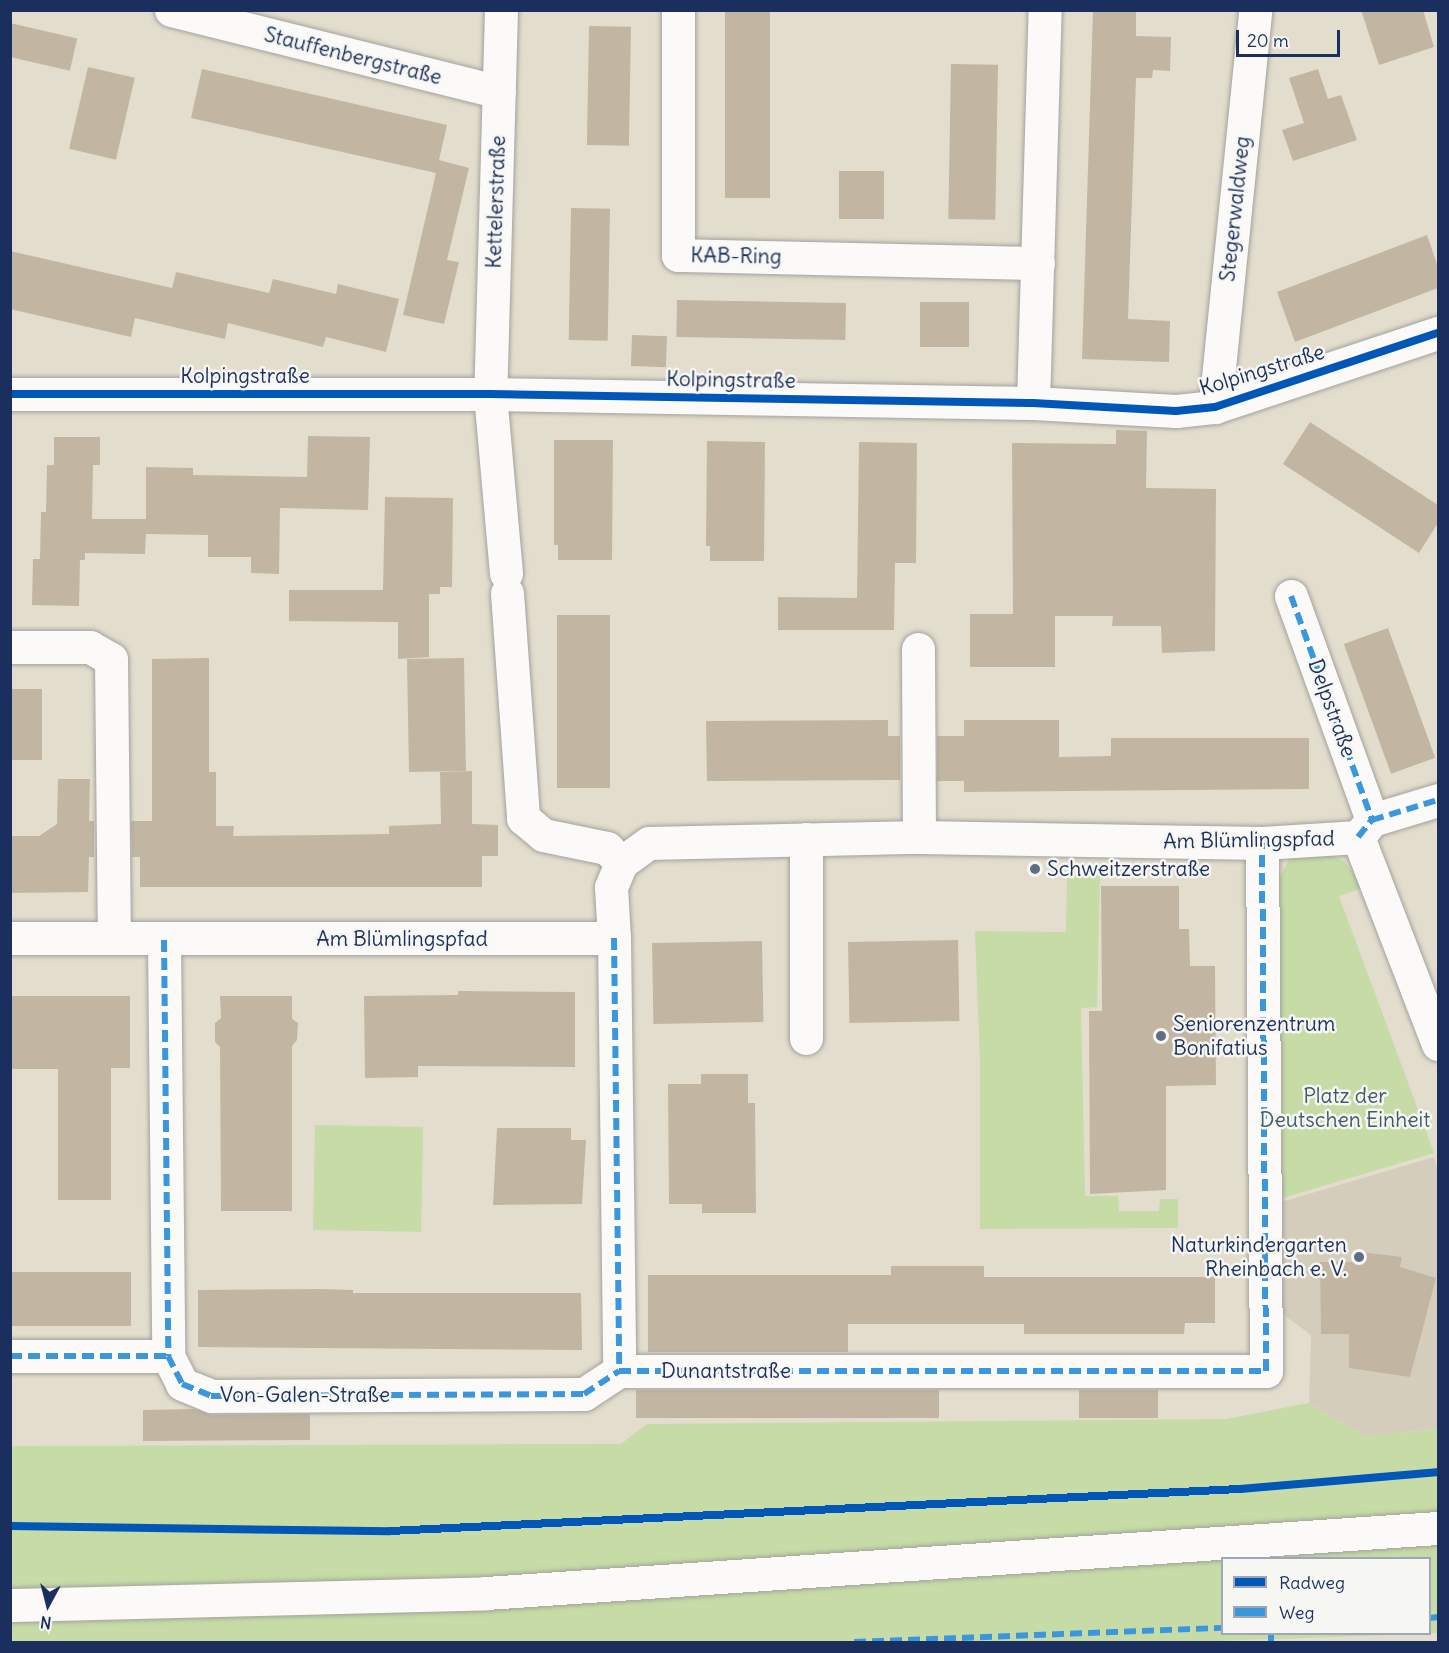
<!DOCTYPE html>
<html>
<head>
<meta charset="utf-8">
<style>
	body { margin:0 }
	#map { position:relative; width:1449px; height:1653px; overflow:hidden; background:#e3ddcd; font-family:Delius,sans-serif }
	div>[style] { position:absolute }
	[style*='--x'] { left:calc(var(--x)*1px); top:calc(var(--y)*1px); width:calc(var(--w)*1px); rotate:calc(var(--a)*1deg) }
	.built>* { inset:0; background:#d5cdbb }
	.green>* { inset:0; background:#c6dba5; transform-origin:0 0 }
	.building>* { inset:0; background:#c2b6a2; transform-origin:0 0 }
	.roads { filter:drop-shadow(0 0 2px #a2a29e) drop-shadow(0 0 2px #a2a29e) }
	.minor>* { height:33px; margin:-16.5px; padding:0 16.5px; transform-origin:16.5px; border-radius:16.5px; background:#fbfaf8 }
	.major>* { height:33px; margin:-16.5px; padding:0 16.5px; transform-origin:16.5px; border-radius:16.5px; background:#fbfaf8 }
	.quiet>* { height:6px; margin-top:-3px; transform-origin:0; background:repeating-linear-gradient(90deg,#3a97de 0 12px,transparent 0 18px) }
	.cycleway>* { height:8px; margin:-4px; padding:0 4px; transform-origin:4px; border-radius:4px; background:#0057b8 }
	.dots>* { width:16px; height:16px; translate:-50% -50%; box-sizing:border-box; border:3px solid #f6f6f2; border-radius:50% }
	span { translate:-50% -50%; white-space:nowrap; text-align:center; line-height:1.15; -webkit-text-stroke:5px #f6f6f2; paint-order:stroke }
	.street-label { font-size:21px; color:#1b2f5e }
	.poi-label { font-size:21px; color:#1b2f5e }
	.left { translate:0 -50%; text-align:left }
	.right { translate:-100% -50%; text-align:right }
	.park-label { font-size:21px; color:#405a68 }
	.frame { position:absolute; inset:0; border:12px solid #1b2f5e; pointer-events:none }
	.legend { position:absolute; left:1221px; top:1557px; width:210px; height:78px; box-sizing:border-box; background:#f6f6f2; border:2px solid #9ea6b7; margin:0; padding:8px 10px; list-style:none; font-size:18px; color:#1b2f5e }
	.legend li { display:flex; align-items:center; gap:12px; height:30px }
	.legend b { width:30px; border:2px solid #9ea6b7 }
	.north { position:absolute; left:18px; top:1575px; width:60px; height:60px; -webkit-text-stroke:4px #f6f6f2; paint-order:stroke; rotate:187deg; font-size:16px; font-weight:700; line-height:24px; text-align:center; color:#1b2f5e }
	.north::after { content:''; display:block; margin:auto; width:21px; height:27px; background:#1b2f5e; clip-path:polygon(50% 0,100% 100%,50% 72%,0 100%) }
	.scale { position:absolute; left:1236px; top:30px; width:104px; height:27px; box-sizing:border-box; border:3px solid #1b2f5e; border-top:0; padding-left:8px; font-size:18px; line-height:21px; white-space:nowrap; color:#1b2f5e; -webkit-text-stroke:4px #f6f6f2; paint-order:stroke }
</style>
</head>
<body>
<div id="map">
	<div class="built">
		<i style="clip-path:polygon(1434px 1157px,1438px 1172px,1438px 1429px,1365px 1436px,1309px 1403px,1311px 1335px,1280px 1312px,1278px 1203px)"></i>
	</div>
	<div class="green">
		<i style="clip-path:polygon(1308px 851px,1328px 854px,1345px 862px,1363px 888px,1339px 896px,1434px 1153px,1276px 1200px,1278px 880px,1289px 860px)"></i>
		<i style="clip-path:polygon(1067px 875px,1100px 875px,1097px 1007px,1081px 1008px,1085px 1196px,1118px 1196px,1119px 1211px,1159px 1211px,1160px 1199px,1178px 1199px,1178px 1228px,980px 1229px,980px 1060px,975px 931px,1066px 932px)"></i>
		<i style="left:315px;top:1125px;width:108px;height:105px;rotate:1deg"></i>
		<i style="clip-path:polygon(1309px 1403px,1365px 1436px,1438px 1429px,1438px 1633px,1430px 1633px,1430px 1558px,1222px 1558px,1222px 1634px,1417px 1634px,1189px 1642px,11px 1642px,10px 1446px,621px 1444px,647px 1424px,1226px 1419px)"></i>
	</div>
	<div class="building">
		<i style="left:725px;top:10px;width:45px;height:188px"></i>
		<i style="clip-path:polygon(1093px 10px,1136px 10px,1136px 36px,1171px 37px,1170px 71px,1153px 70px,1152px 78px,1136px 78px,1128px 319px,1170px 321px,1169px 362px,1082px 359px)"></i>
		<i style="clip-path:polygon(1361px 10px,1423px 10px,1434px 47px,1379px 65px)"></i>
		<i style="left:10px;top:23px;width:69px;height:33px;rotate:13deg"></i>
		<i style="left:589px;top:26px;width:42px;height:119px;rotate:1deg"></i>
		<i style="left:951px;top:64px;width:47px;height:155px;rotate:1deg"></i>
		<i style="left:88px;top:67px;width:48px;height:84px;rotate:13deg"></i>
		<i style="clip-path:polygon(202px 69px,447px 125px,439px 160px,469px 168px,447px 260px,459px 262px,444px 324px,403px 315px,436px 173px,191px 118px)"></i>
		<i style="clip-path:polygon(1318px 69px,1328px 99px,1341px 95px,1357px 140px,1293px 161px,1282px 130px,1304px 123px,1289px 78px)"></i>
		<i style="left:839px;top:171px;width:45px;height:48px"></i>
		<i style="left:571px;top:208px;width:39px;height:132px;rotate:1deg"></i>
		<i style="clip-path:polygon(1427px 235px,1438px 267px,1438px 288px,1295px 342px,1277px 292px)"></i>
		<i style="clip-path:polygon(10px 251px,172px 288px,176px 272px,269px 293px,273px 279px,336px 294px,338px 284px,399px 299px,386px 352px,326px 337px,323px 347px,228px 323px,225px 339px,135px 318px,131px 337px,10px 309px)"></i>
		<i style="left:677px;top:300px;width:169px;height:37px;rotate:1deg"></i>
		<i style="left:920px;top:302px;width:49px;height:45px"></i>
		<i style="left:632px;top:335px;width:35px;height:31px;rotate:2deg"></i>
		<i style="clip-path:polygon(1310px 422px,1438px 505px,1438px 523px,1419px 553px,1283px 464px)"></i>
		<i style="clip-path:polygon(1116px 430px,1147px 431px,1146px 488px,1216px 489px,1215px 651px,1162px 653px,1161px 626px,1112px 626px,1113px 616px,1055px 616px,1055px 667px,970px 667px,970px 614px,1013px 614px,1012px 443px,1116px 444px)"></i>
		<i style="clip-path:polygon(308px 436px,370px 437px,368px 510px,280px 508px,279px 574px,251px 573px,251px 557px,208px 557px,208px 535px,146px 534px,145px 554px,85px 553px,85px 560px,80px 560px,79px 606px,32px 605px,33px 559px,40px 559px,41px 512px,46px 512px,47px 465px,54px 465px,54px 437px,100px 437px,100px 465px,93px 465px,92px 519px,146px 519px,146px 467px,193px 468px,193px 475px,307px 477px)"></i>
		<i style="clip-path:polygon(554px 440px,613px 440px,612px 560px,558px 560px,558px 545px,554px 545px)"></i>
		<i style="clip-path:polygon(707px 441px,765px 442px,764px 561px,710px 561px,710px 546px,706px 546px)"></i>
		<i style="clip-path:polygon(859px 442px,917px 443px,916px 563px,895px 563px,894px 630px,778px 630px,778px 597px,857px 598px)"></i>
		<i style="clip-path:polygon(385px 497px,453px 498px,452px 587px,440px 587px,440px 594px,429px 594px,429px 657px,398px 659px,398px 622px,289px 621px,289px 590px,383px 590px)"></i>
		<i style="left:610px;top:615px;width:173px;height:53px;rotate:90deg"></i>
		<i style="left:1388px;top:628px;width:138px;height:47px;rotate:70deg"></i>
		<i style="clip-path:polygon(209px 658px,209px 772px,216px 772px,216px 826px,234px 826px,233px 836px,327px 835px,389px 834px,389px 826px,441px 824px,440px 772px,472px 771px,472px 824px,498px 825px,498px 856px,482px 856px,482px 887px,140px 887px,140px 857px,132px 857px,131px 821px,152px 821px,152px 659px)"></i>
		<i style="left:464px;top:658px;width:113px;height:57px;rotate:89deg"></i>
		<i style="left:10px;top:689px;width:32px;height:71px"></i>
		<i style="clip-path:polygon(888px 720px,888px 736px,900px 736px,900px 780px,707px 781px,706px 721px)"></i>
		<i style="clip-path:polygon(964px 720px,1059px 720px,1059px 757px,1111px 756px,1111px 738px,1309px 738px,1309px 789px,964px 792px,964px 781px,937px 781px,937px 736px,964px 736px)"></i>
		<i style="clip-path:polygon(58px 779px,90px 779px,89px 821px,94px 821px,94px 857px,89px 857px,88px 892px,10px 893px,10px 836px,39px 836px,57px 824px)"></i>
		<i style="clip-path:polygon(1101px 886px,1179px 886px,1179px 929px,1189px 929px,1190px 966px,1215px 966px,1216px 1085px,1166px 1086px,1166px 1190px,1090px 1194px,1089px 1011px,1102px 1011px)"></i>
		<i style="left:958px;top:940px;width:81px;height:110px;rotate:89deg"></i>
		<i style="left:762px;top:941px;width:81px;height:110px;rotate:89deg"></i>
		<i style="clip-path:polygon(458px 991px,575px 992px,575px 1067px,418px 1066px,418px 1077px,365px 1078px,364px 996px,458px 995px)"></i>
		<i style="clip-path:polygon(10px 996px,130px 996px,130px 1068px,111px 1068px,111px 1200px,58px 1200px,58px 1069px,10px 1069px)"></i>
		<i style="clip-path:polygon(220px 996px,292px 996px,292px 1019px,298px 1023px,297px 1040px,292px 1046px,292px 1211px,221px 1211px,220px 1047px,215px 1042px,215px 1023px,221px 1018px)"></i>
		<i style="clip-path:polygon(701px 1074px,748px 1074px,748px 1103px,755px 1103px,756px 1213px,702px 1213px,702px 1204px,669px 1204px,668px 1084px,701px 1084px)"></i>
		<i style="clip-path:polygon(497px 1128px,571px 1128px,571px 1140px,586px 1140px,582px 1204px,493px 1205px)"></i>
		<i style="clip-path:polygon(1360px 1252px,1402px 1257px,1400px 1267px,1436px 1278px,1410px 1377px,1349px 1368px,1349px 1334px,1321px 1334px,1320px 1262px,1359px 1262px)"></i>
		<i style="clip-path:polygon(891px 1266px,984px 1266px,984px 1277px,1215px 1277px,1215px 1323px,1185px 1323px,1184px 1334px,1024px 1334px,1024px 1324px,848px 1324px,848px 1352px,648px 1352px,648px 1275px,891px 1275px)"></i>
		<i style="left:131px;top:1272px;width:54px;height:121px;rotate:90deg"></i>
		<i style="clip-path:polygon(321px 1289px,353px 1290px,353px 1293px,581px 1293px,582px 1350px,198px 1347px,198px 1290px)"></i>
		<i style="left:636px;top:1390px;width:303px;height:28px"></i>
		<i style="left:1079px;top:1390px;width:79px;height:28px"></i>
		<i style="clip-path:polygon(194px 1409px,211px 1415px,310px 1414px,310px 1440px,143px 1441px,143px 1410px)"></i>
	</div>
	<div class="roads">
		<div class="minor">
			<i style="--x:171;--y:10;--w:338;--a:14"></i>
			<i style="--x:501;--y:10;--w:384;--a:91.6"></i>
			<i style="--x:490;--y:394;--w:180;--a:84.9"></i>
			<i style="--x:678;--y:10;--w:245;--a:90"></i>
			<i style="--x:678;--y:255;--w:360;--a:1.3"></i>
			<i style="--x:10;--y:394;--w:480;--a:0"></i>
			<i style="--x:490;--y:394;--w:543;--a:0.95"></i>
			<i style="--x:1033;--y:403;--w:143;--a:3.2"></i>
			<i style="--x:1176;--y:411;--w:39;--a:-6"></i>
			<i style="--x:1215;--y:407;--w:235;--a:-18.4"></i>
			<i style="--x:1033;--y:403;--w:393;--a:-88.3"></i>
			<i style="--x:1215;--y:407;--w:399;--a:-84.2"></i>
			<i style="--x:507;--y:593;--w:226;--a:85.9"></i>
			<i style="--x:523;--y:818;--w:26;--a:40"></i>
			<i style="--x:543;--y:835;--w:65;--a:11.5"></i>
			<i style="--x:607;--y:848;--w:21;--a:47"></i>
			<i style="--x:1291;--y:596;--w:238;--a:70.1"></i>
			<i style="--x:10;--y:647;--w:80;--a:0"></i>
			<i style="--x:90;--y:647;--w:24;--a:30"></i>
			<i style="--x:111;--y:659;--w:279;--a:89.4"></i>
			<i style="--x:918;--y:649;--w:188;--a:89.7"></i>
			<i style="--x:1359;--y:836;--w:21;--a:-51"></i>
			<i style="--x:1372;--y:820;--w:69;--a:-16.9"></i>
			<i style="--x:1358;--y:837;--w:222;--a:68.9"></i>
			<i style="--x:806;--y:839;--w:199;--a:90"></i>
			<i style="--x:10;--y:938;--w:604;--a:0"></i>
			<i style="--x:614;--y:938;--w:51;--a:-93.4"></i>
			<i style="--x:611;--y:887;--w:26;--a:-67"></i>
			<i style="--x:621;--y:863;--w:34;--a:-36"></i>
			<i style="--x:649;--y:843;--w:270;--a:-1.3"></i>
			<i style="--x:919;--y:837;--w:343;--a:1"></i>
			<i style="--x:1262;--y:843;--w:96;--a:-3.6"></i>
			<i style="--x:614;--y:938;--w:433;--a:89.3"></i>
			<i style="--x:164;--y:940;--w:416;--a:89.4"></i>
			<i style="--x:168;--y:1356;--w:31;--a:63"></i>
			<i style="--x:182;--y:1384;--w:31;--a:22"></i>
			<i style="--x:211;--y:1396;--w:373;--a:-0.3"></i>
			<i style="--x:584;--y:1394;--w:42;--a:-33.3"></i>
			<i style="--x:10;--y:1356;--w:158;--a:0"></i>
			<i style="--x:619;--y:1371;--w:647;--a:0"></i>
			<i style="--x:1266;--y:1371;--w:528;--a:-90.43"></i>
		</div>
		<div class="major">
			<i style="--x:10;--y:1605;--w:476;--a:-1.4"></i>
			<i style="--x:486;--y:1593;--w:954;--a:-3.91"></i>
		</div>
	</div>
	<div class="quiet">
		<i style="--x:1291;--y:596;--w:238;--a:70.1"></i>
		<i style="--x:1358;--y:837;--w:22;--a:-51"></i>
		<i style="--x:1372;--y:820;--w:69;--a:-16.9"></i>
		<i style="--x:614;--y:938;--w:433;--a:89.3"></i>
		<i style="--x:164;--y:940;--w:416;--a:89.4"></i>
		<i style="--x:168;--y:1356;--w:31;--a:63"></i>
		<i style="--x:182;--y:1384;--w:31;--a:22"></i>
		<i style="--x:211;--y:1396;--w:373;--a:-0.3"></i>
		<i style="--x:584;--y:1394;--w:42;--a:-33.3"></i>
		<i style="--x:10;--y:1356;--w:158;--a:0"></i>
		<i style="--x:619;--y:1371;--w:647;--a:0"></i>
		<i style="--x:1266;--y:1371;--w:528;--a:-90.43"></i>
		<i style="--x:1430;--y:1618;--w:8;--a:-7"></i>
		<i style="--x:854;--y:1642;--w:368;--a:-2.2"></i>
		<i style="--x:1271;--y:1642;--w:8;--a:-90"></i>
	</div>
	<div class="cycleway">
		<i style="--x:10;--y:394;--w:480;--a:0"></i>
		<i style="--x:490;--y:394;--w:543;--a:0.95"></i>
		<i style="--x:1033;--y:403;--w:143;--a:3.2"></i>
		<i style="--x:1176;--y:411;--w:39;--a:-6"></i>
		<i style="--x:1215;--y:407;--w:235;--a:-18.4"></i>
		<i style="--x:10;--y:1526;--w:380;--a:0.8"></i>
		<i style="--x:390;--y:1531;--w:852;--a:-2.83"></i>
		<i style="--x:1241;--y:1489;--w:198;--a:-4.9"></i>
	</div>
	<div class="dots">
		<i style="left:1035px;top:869px;background:#616c85"></i>
		<i style="left:1161px;top:1036px;background:#616c85"></i>
		<i style="left:1359px;top:1257px;background:#616c85"></i>
	</div>
	<div class="street-label">
		<span style="left:353px;top:56px;rotate:14deg">Stauffenbergstraße</span>
		<span style="left:496px;top:202px;rotate:-88deg">Kettelerstraße</span>
		<span style="left:1235px;top:209px;rotate:-84deg">Stegerwaldweg</span>
		<span style="left:736px;top:256px;rotate:1deg">KAB-Ring</span>
		<span style="left:1262px;top:370px;rotate:-17deg">Kolpingstraße</span>
		<span style="left:245px;top:376px">Kolpingstraße</span>
		<span style="left:731px;top:380px;rotate:1deg">Kolpingstraße</span>
		<span style="left:1332px;top:708px;rotate:70deg">Delpstraße</span>
		<span style="left:1249px;top:840px;rotate:-1deg">Am Blümlingspfad</span>
		<span style="left:402px;top:939px">Am Blümlingspfad</span>
		<span style="left:726px;top:1371px">Dunantstraße</span>
		<span style="left:305px;top:1395px">Von-Galen-Straße</span>
	</div>
	<div class="poi-label">
		<span class="left" style="left:1047px;top:869px">Schweitzerstraße</span>
		<span class="left" style="left:1173px;top:1036px">Seniorenzentrum<br>Bonifatius</span>
		<span class="right" style="left:1347px;top:1257px">Naturkindergarten<br>Rheinbach e. V.</span>
	</div>
	<div class="park-label">
		<span style="left:1345px;top:1108px">Platz der<br>Deutschen Einheit</span>
	</div>
	<div class="frame"></div>
	<ul class="legend">
	<li><b style="height:8px;background:#0057b8"></b>Radweg</li>
	<li><b style="height:8px;background:#3a97de"></b>Weg</li>
	</ul>
	<div class="north">N</div>
	<div class="scale">20 m</div>
</div>
</body>
</html>
